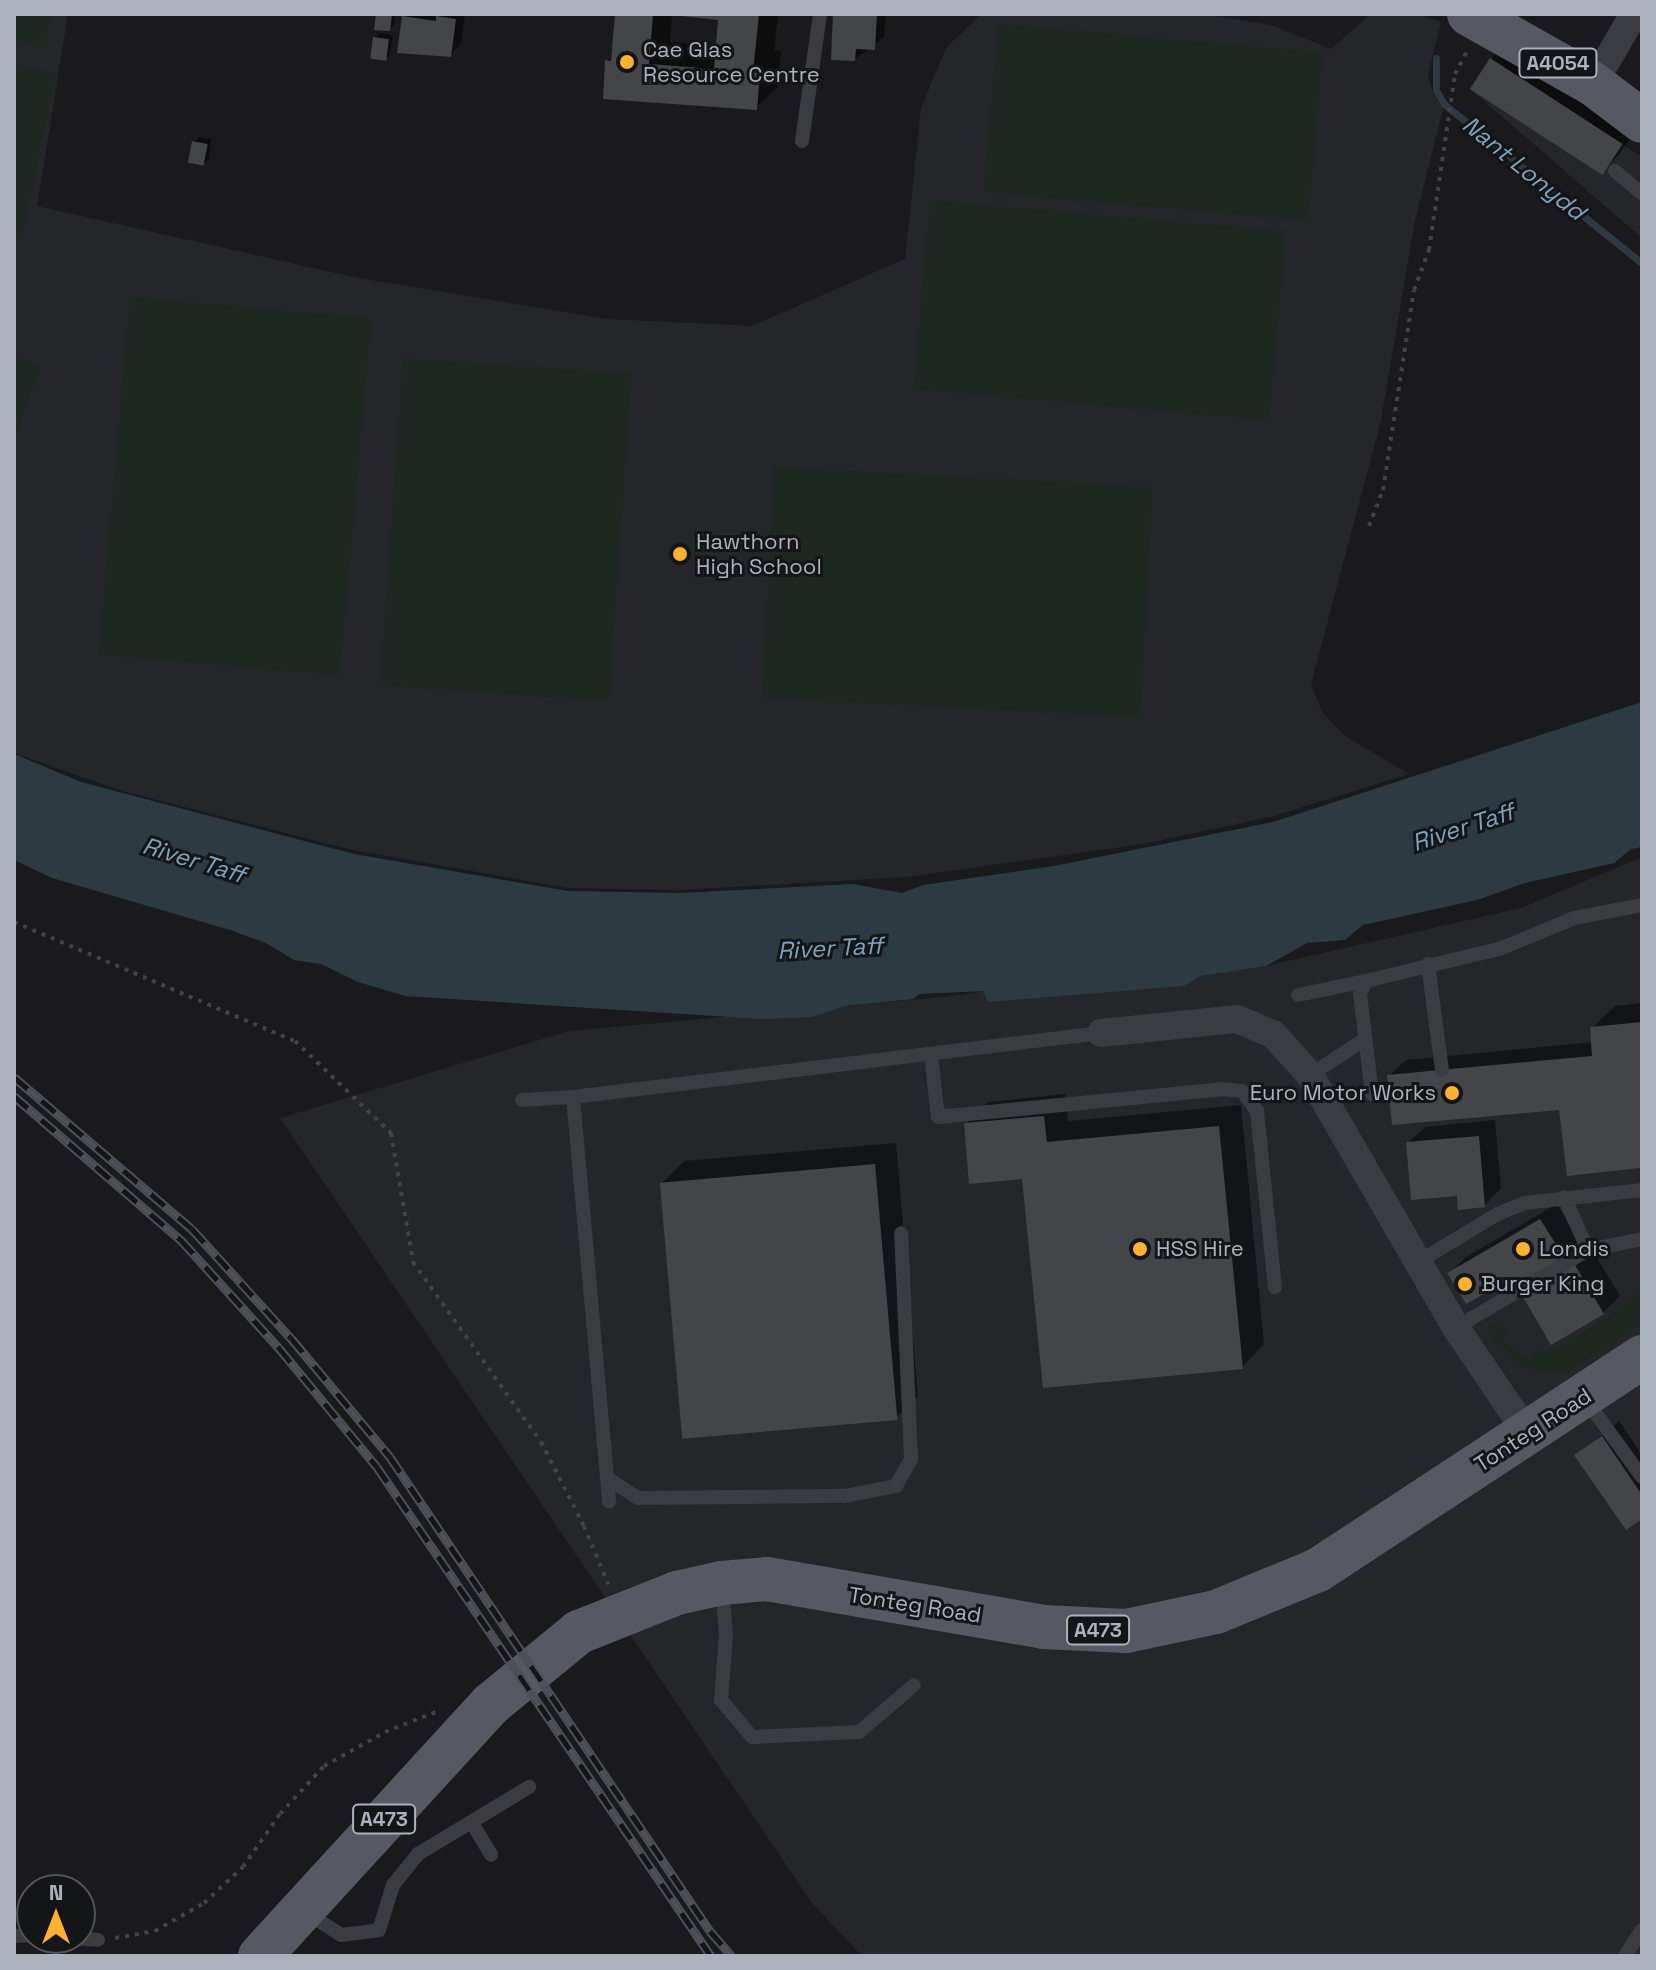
<!DOCTYPE html>
<html>
<head>
<meta charset="utf-8">
<style>
	body { margin:0 }
	#map { position:relative; width:1656px; height:1970px; overflow:hidden; background:#1a1a1c; font-family:"Space Grotesk",sans-serif }
	div>[style] { position:absolute }
	[style*='--x'] { left:calc(var(--x)*1px); top:calc(var(--y)*1px); width:calc(var(--w)*1px); rotate:calc(var(--a)*1deg) }
	.built>* { inset:0; background:#252629 }
	.green>* { inset:0; background:#1f2820; transform-origin:0 0 }
	.water>* { inset:0; background:#2e3a42 }
	.shadow>* { inset:0; background:#0007 }
	.stream>* { height:7px; margin:-3.5px; padding:0 3.5px; transform-origin:3.5px; border-radius:3.5px; background:#2e3a42 }
	.building>* { inset:0; background:#434549; transform-origin:0 0 }
	.path>* { height:4px; margin-top:-2px; transform-origin:0; background:repeating-linear-gradient(90deg,#404349 0 4px,transparent 0 10px) }
	.lane>* { height:14px; margin:-7px; padding:0 7px; transform-origin:7px; border-radius:7px; background:#3a3c42 }
	.street>* { height:28px; margin:-14px; padding:0 14px; transform-origin:14px; border-radius:14px; background:#3a3c42 }
	.primary>* { height:44px; margin:-22px; padding:0 22px; transform-origin:22px; border-radius:22px; background:#565961 }
	.rail>* { height:9px; margin-top:-4.5px; transform-origin:0; background:repeating-linear-gradient(90deg,#141517 0 18px,#4d5057 0 36px); box-sizing:border-box; border-block:2px solid #4d5057 }
	.dots>* { width:22px; height:22px; translate:-50% -50%; box-sizing:border-box; border:4px solid #141517; border-radius:50% }
	span { translate:-50% -50%; white-space:nowrap; text-align:center; line-height:1.15; -webkit-text-stroke:6px #141517; paint-order:stroke }
	.shield-label span { padding:2px 6px; background:#141517; border:2px solid; border-radius:6px; -webkit-text-stroke-width:0 }
	.shield-label { font-size:20px; color:#abb1bd; font-weight:700 }
	.poi-label { font-size:22px; color:#abb1bd }
	.left { translate:0 -50%; text-align:left }
	.right { translate:-100% -50%; text-align:right }
	.street-label { font-size:22px; color:#abb1bd }
	.water-label { font-size:24px; color:#7fa1bb; font-style:italic }
	.frame { position:absolute; inset:0; border:16px solid #abb1bd; pointer-events:none }
	.north { position:absolute; left:16px; top:1874px; width:80px; height:80px; box-sizing:border-box; background:#141517; border:2px solid #505359; border-radius:50%; rotate:0deg; font-size:22px; font-weight:700; line-height:32px; text-align:center; color:#abb1bd }
	.north::after { content:''; display:block; margin:auto; width:28px; height:36px; background:#ffb12f; clip-path:polygon(50% 0,100% 100%,50% 72%,0 100%) }
</style>
</head>
<body>
<div id="map">
	<div class="built">
		<i style="clip-path:polygon(14px 14px,68px 14px,37px 206px,358px 278px,607px 319px,752px 326px,905px 259px,921px 108px,946px 48px,981px 14px,1203px 14px,1271px 25px,1331px 49px,1371px 14px,1415px 14px,1441px 22px,1428px 74px,1432px 91px,1443px 109px,1415px 221px,1380px 425px,1311px 684px,1322px 712px,1345px 736px,1409px 774px,1274px 816px,1143px 844px,906px 877px,679px 890px,568px 888px,353px 850px,122px 791px,14px 753px)"></i>
		<i style="clip-path:polygon(1490px 58px,1642px 157px,1642px 238px,1470px 89px)"></i>
		<i style="clip-path:polygon(1642px 857px,1642px 1956px,862px 1956px,812px 1903px,280px 1118px,569px 1031px,954px 996px,1095px 973px,1266px 966px,1521px 908px)"></i>
	</div>
	<div class="green">
		<i style="clip-path:polygon(14px 14px,51px 14px,44px 47px,14px 40px)"></i>
		<i style="left:998px;top:24px;width:326px;height:169px;rotate:5deg"></i>
		<i style="clip-path:polygon(14px 65px,56px 74px,22px 236px,14px 234px)"></i>
		<i style="left:930px;top:200px;width:357px;height:190px;rotate:5deg"></i>
		<i style="left:130px;top:297px;width:242px;height:359px;rotate:5deg"></i>
		<i style="clip-path:polygon(14px 356px,41px 366px,14px 439px)"></i>
		<i style="left:403px;top:358px;width:229px;height:328px;rotate:4deg"></i>
		<i style="left:774px;top:467px;width:379px;height:231px;rotate:3deg"></i>
		<i style="clip-path:polygon(1642px 1286px,1642px 1324px,1568px 1372px,1541px 1373px,1522px 1366px,1495px 1346px,1488px 1330px,1488px 1324px,1494px 1322px,1507px 1330px,1504px 1343px,1530px 1361px,1536px 1350px,1555px 1350px,1615px 1312px)"></i>
	</div>
	<div class="water">
		<i style="clip-path:polygon(1642px 702px,1642px 847px,1631px 849px,1614px 863px,1525px 883px,1477px 900px,1363px 925px,1345px 940px,1307px 943px,1266px 966px,1200px 976px,1184px 986px,988px 1002px,983px 991px,919px 994px,913px 999px,845px 1006px,812px 1017px,761px 1019px,405px 996px,358px 982px,321px 964px,294px 960px,266px 943px,230px 930px,52px 878px,14px 860px,14px 754px,81px 782px,354px 854px,568px 891px,681px 893px,853px 884px,902px 893px,923px 885px,1054px 866px,1273px 822px)"></i>
	</div>
	<div class="shadow">
		<i style="clip-path:polygon(378px 14px,395px 14px,394px 25px,389px 29px)"></i>
		<i style="clip-path:polygon(407px 14px,465px 14px,461px 44px,450px 55px,404px 17px)"></i>
		<i style="clip-path:polygon(evenodd,617px 14px,778px 14px,774px 51px,781px 51px,778px 86px,756px 108px,607px 61px,614px 55px,617px 14px,672px 15px,720px 19px,718px 46px,670px 42px,672px 15px)"></i>
		<i style="clip-path:polygon(835px 14px,886px 14px,884px 37px,855px 59px)"></i>
		<i style="clip-path:polygon(380px 33px,393px 35px,390px 54px,385px 59px,375px 38px)"></i>
		<i style="clip-path:polygon(1508px 42px,1638px 125px,1619px 155px,1602px 171px,1491px 59px)"></i>
		<i style="clip-path:polygon(199px 137px,211px 139px,209px 159px,204px 163px,194px 142px)"></i>
		<i style="clip-path:polygon(1642px 1003px,1640px 1166px,1561px 1107px,1389px 1076px,1406px 1060px,1593px 1042px,1592px 1028px,1615px 1006px)"></i>
		<i style="clip-path:polygon(1065px 1094px,1068px 1121px,1241px 1105px,1264px 1344px,1242px 1367px,966px 1124px,988px 1102px)"></i>
		<i style="clip-path:polygon(1495px 1120px,1501px 1188px,1485px 1205px,1459px 1194px,1408px 1143px,1425px 1127px)"></i>
		<i style="clip-path:polygon(896px 1143px,918px 1396px,895px 1418px,662px 1183px,684px 1161px)"></i>
		<i style="clip-path:polygon(1557px 1204px,1574px 1231px,1579px 1228px,1620px 1296px,1603px 1313px,1512px 1275px,1450px 1273px,1466px 1257px)"></i>
		<i style="clip-path:polygon(1619px 1421px,1642px 1455px,1642px 1517px,1577px 1456px)"></i>
	</div>
	<div class="stream">
		<i style="--x:1436;--y:58;--w:32;--a:90"></i>
		<i style="--x:1436;--y:90;--w:16;--a:60"></i>
		<i style="--x:1444;--y:104;--w:254;--a:38.8"></i>
	</div>
	<div class="building">
		<i style="clip-path:polygon(376px 14px,392px 14px,390px 31px,374px 30px)"></i>
		<i style="clip-path:polygon(615px 14px,653px 14px,649px 64px,714px 69px,718px 20px,662px 14px,759px 14px,753px 72px,760px 73px,757px 110px,603px 99px,605px 60px,611px 61px)"></i>
		<i style="clip-path:polygon(833px 14px,877px 14px,875px 50px,856px 49px,855px 61px,831px 60px)"></i>
		<i style="clip-path:polygon(402px 16px,436px 21px,436px 16px,456px 19px,451px 57px,397px 53px)"></i>
		<i style="left:373px;top:37px;width:16px;height:22px;rotate:7deg"></i>
		<i style="left:1490px;top:58px;width:158px;height:37px;rotate:33deg"></i>
		<i style="left:192px;top:141px;width:16px;height:22px;rotate:11deg"></i>
		<i style="clip-path:polygon(1642px 1022px,1640px 1168px,1567px 1176px,1559px 1110px,1392px 1125px,1387px 1075px,1592px 1056px,1590px 1027px)"></i>
		<i style="clip-path:polygon(1044px 1116px,1047px 1142px,1219px 1126px,1243px 1369px,1043px 1388px,1022px 1179px,969px 1184px,964px 1123px)"></i>
		<i style="clip-path:polygon(1479px 1136px,1485px 1207px,1458px 1210px,1457px 1196px,1411px 1200px,1406px 1142px)"></i>
		<i style="left:875px;top:1164px;width:257px;height:216px;rotate:85deg"></i>
		<i style="clip-path:polygon(1540px 1219px,1557px 1246px,1562px 1243px,1604px 1314px,1551px 1345px,1512px 1278px,1466px 1304px,1447px 1273px)"></i>
		<i style="clip-path:polygon(1602px 1436px,1642px 1495px,1642px 1519px,1626px 1530px,1574px 1455px)"></i>
	</div>
	<div class="path">
		<i style="--x:1369;--y:526;--w:39;--a:-69"></i>
		<i style="--x:1383;--y:490;--w:202;--a:-81.2"></i>
		<i style="--x:1414;--y:290;--w:43;--a:-69.4"></i>
		<i style="--x:1429;--y:250;--w:178;--a:-81.6"></i>
		<i style="--x:1455;--y:74;--w:27;--a:-62"></i>
		<i style="--x:14;--y:922;--w:305;--a:23"></i>
		<i style="--x:295;--y:1041;--w:133;--a:43.8"></i>
		<i style="--x:391;--y:1133;--w:131;--a:80.3"></i>
		<i style="--x:413;--y:1262;--w:221;--a:54.6"></i>
		<i style="--x:541;--y:1442;--w:94;--a:62.9"></i>
		<i style="--x:584;--y:1526;--w:63;--a:67.5"></i>
		<i style="--x:115;--y:1938;--w:41;--a:-9.9"></i>
		<i style="--x:155;--y:1931;--w:56;--a:-29.7"></i>
		<i style="--x:204;--y:1903;--w:53;--a:-42.7"></i>
		<i style="--x:243;--y:1867;--w:65;--a:-55.1"></i>
		<i style="--x:280;--y:1814;--w:65;--a:-47.5"></i>
		<i style="--x:324;--y:1766;--w:70;--a:-29.1"></i>
		<i style="--x:385;--y:1732;--w:57;--a:-21.6"></i>
	</div>
	<div class="lane">
		<i style="--x:802;--y:141;--w:128;--a:-81.9"></i>
		<i style="--x:1615;--y:171;--w:35;--a:40"></i>
		<i style="--x:1428;--y:964;--w:107;--a:82.5"></i>
		<i style="--x:1298;--y:995;--w:69;--a:-11.6"></i>
		<i style="--x:931;--y:1054;--w:63;--a:83.7"></i>
		<i style="--x:938;--y:1117;--w:285;--a:-5.6"></i>
		<i style="--x:1222;--y:1089;--w:20;--a:6"></i>
		<i style="--x:1242;--y:1091;--w:25;--a:53"></i>
		<i style="--x:1257;--y:1111;--w:177;--a:84.2"></i>
		<i style="--x:1310;--y:1075;--w:66;--a:-33.2"></i>
		<i style="--x:1372;--y:1094;--w:101;--a:-96.8"></i>
		<i style="--x:1360;--y:994;--w:14;--a:-65"></i>
		<i style="--x:1366;--y:981;--w:140;--a:-13.6"></i>
		<i style="--x:1502;--y:948;--w:78;--a:-22.6"></i>
		<i style="--x:1574;--y:918;--w:69;--a:-10.8"></i>
		<i style="--x:573;--y:1097;--w:406;--a:84.9"></i>
		<i style="--x:522;--y:1100;--w:51;--a:-3.4"></i>
		<i style="--x:573;--y:1097;--w:532;--a:-6.91"></i>
		<i style="--x:1564;--y:1197;--w:58;--a:65.6"></i>
		<i style="--x:1588;--y:1250;--w:55;--a:-11.5"></i>
		<i style="--x:1418;--y:1262;--w:91;--a:-31.1"></i>
		<i style="--x:1496;--y:1215;--w:30;--a:-23"></i>
		<i style="--x:1524;--y:1203;--w:119;--a:-6.3"></i>
		<i style="--x:1458;--y:1331;--w:19;--a:-43"></i>
		<i style="--x:1472;--y:1318;--w:134;--a:-30.4"></i>
		<i style="--x:1586;--y:1400;--w:95;--a:54"></i>
		<i style="--x:607;--y:1478;--w:37;--a:33"></i>
		<i style="--x:638;--y:1498;--w:207;--a:-0.6"></i>
		<i style="--x:845;--y:1496;--w:52;--a:-11.1"></i>
		<i style="--x:896;--y:1486;--w:31;--a:-61"></i>
		<i style="--x:911;--y:1459;--w:226;--a:-92.5"></i>
		<i style="--x:722;--y:1587;--w:47;--a:85.1"></i>
		<i style="--x:726;--y:1634;--w:66;--a:94.3"></i>
		<i style="--x:721;--y:1700;--w:48;--a:50"></i>
		<i style="--x:752;--y:1737;--w:107;--a:-2.7"></i>
		<i style="--x:859;--y:1732;--w:72;--a:-40.5"></i>
		<i style="--x:472;--y:1823;--w:37;--a:59"></i>
		<i style="--x:307;--y:1913;--w:40;--a:32.9"></i>
		<i style="--x:341;--y:1935;--w:38;--a:-7"></i>
		<i style="--x:379;--y:1930;--w:47;--a:-72.7"></i>
		<i style="--x:393;--y:1885;--w:40;--a:-51"></i>
		<i style="--x:418;--y:1854;--w:130;--a:-31.1"></i>
		<i style="--x:14;--y:1936;--w:18;--a:-3"></i>
		<i style="--x:72;--y:1938;--w:26;--a:4"></i>
		<i style="--x:1625;--y:1956;--w:31;--a:-57"></i>
	</div>
	<div class="street">
		<i style="--x:1593;--y:84;--w:81;--a:-59.6"></i>
		<i style="--x:1101;--y:1033;--w:137;--a:-5.9"></i>
		<i style="--x:1237;--y:1019;--w:39;--a:23"></i>
		<i style="--x:1273;--y:1034;--w:55;--a:47.9"></i>
		<i style="--x:1310;--y:1075;--w:296;--a:60"></i>
		<i style="--x:1458;--y:1331;--w:125;--a:55.8"></i>
	</div>
	<div class="primary">
		<i style="--x:1469;--y:14;--w:142;--a:29.4"></i>
		<i style="--x:1593;--y:84;--w:61;--a:37.1"></i>
		<i style="--x:260;--y:1956;--w:342;--a:-47.5"></i>
		<i style="--x:491;--y:1704;--w:114;--a:-39.3"></i>
		<i style="--x:579;--y:1632;--w:105;--a:-21.7"></i>
		<i style="--x:677;--y:1593;--w:46;--a:-12.5"></i>
		<i style="--x:722;--y:1583;--w:45;--a:-5.1"></i>
		<i style="--x:767;--y:1579;--w:281;--a:9.8"></i>
		<i style="--x:1044;--y:1627;--w:82;--a:2.8"></i>
		<i style="--x:1126;--y:1631;--w:92;--a:-11.9"></i>
		<i style="--x:1216;--y:1612;--w:110;--a:-22.4"></i>
		<i style="--x:1318;--y:1570;--w:388;--a:-33.3"></i>
	</div>
	<div class="rail">
		<i style="--x:14;--y:1077;--w:234;--a:40.5"></i>
		<i style="--x:192;--y:1229;--w:147;--a:47.8"></i>
		<i style="--x:291;--y:1338;--w:155;--a:50.2"></i>
		<i style="--x:390;--y:1457;--w:572;--a:55.98"></i>
		<i style="--x:710;--y:1931;--w:33;--a:49"></i>
		<i style="--x:14;--y:1096;--w:221;--a:40.8"></i>
		<i style="--x:181;--y:1240;--w:146;--a:47.8"></i>
		<i style="--x:279;--y:1348;--w:154;--a:50.5"></i>
		<i style="--x:377;--y:1467;--w:592;--a:55.67"></i>
	</div>
	<div class="dots">
		<i style="left:627px;top:62px;background:#ffb12f"></i>
		<i style="left:680px;top:554px;background:#ffb12f"></i>
		<i style="left:1452px;top:1093px;background:#ffb12f"></i>
		<i style="left:1140px;top:1249px;background:#ffb12f"></i>
		<i style="left:1523px;top:1249px;background:#ffb12f"></i>
		<i style="left:1465px;top:1284px;background:#ffb12f"></i>
	</div>
	<div class="shield-label">
		<span style="left:1558px;top:63px">A4054</span>
		<span style="left:1098px;top:1630px">A473</span>
		<span style="left:384px;top:1819px">A473</span>
	</div>
	<div class="poi-label">
		<span class="left" style="left:643px;top:62px">Cae Glas<br>Resource Centre</span>
		<span class="left" style="left:696px;top:554px">Hawthorn<br>High School</span>
		<span class="right" style="left:1436px;top:1093px">Euro Motor Works</span>
		<span class="left" style="left:1156px;top:1249px">HSS Hire</span>
		<span class="left" style="left:1539px;top:1249px">Londis</span>
		<span class="left" style="left:1481px;top:1284px">Burger King</span>
	</div>
	<div class="street-label">
		<span style="left:1533px;top:1430px;rotate:-33deg">Tonteg Road</span>
		<span style="left:915px;top:1605px;rotate:9deg">Tonteg Road</span>
	</div>
	<div class="water-label">
		<span style="left:1524px;top:168px;rotate:39deg">Nant Lonydd</span>
		<span style="left:1463px;top:827px;rotate:-18deg">River Taff</span>
		<span style="left:194px;top:860px;rotate:17deg">River Taff</span>
		<span style="left:830px;top:948px;rotate:-3deg">River Taff</span>
	</div>
	<div class="frame"></div>
	<div class="north">N</div>
</div>
</body>
</html>
